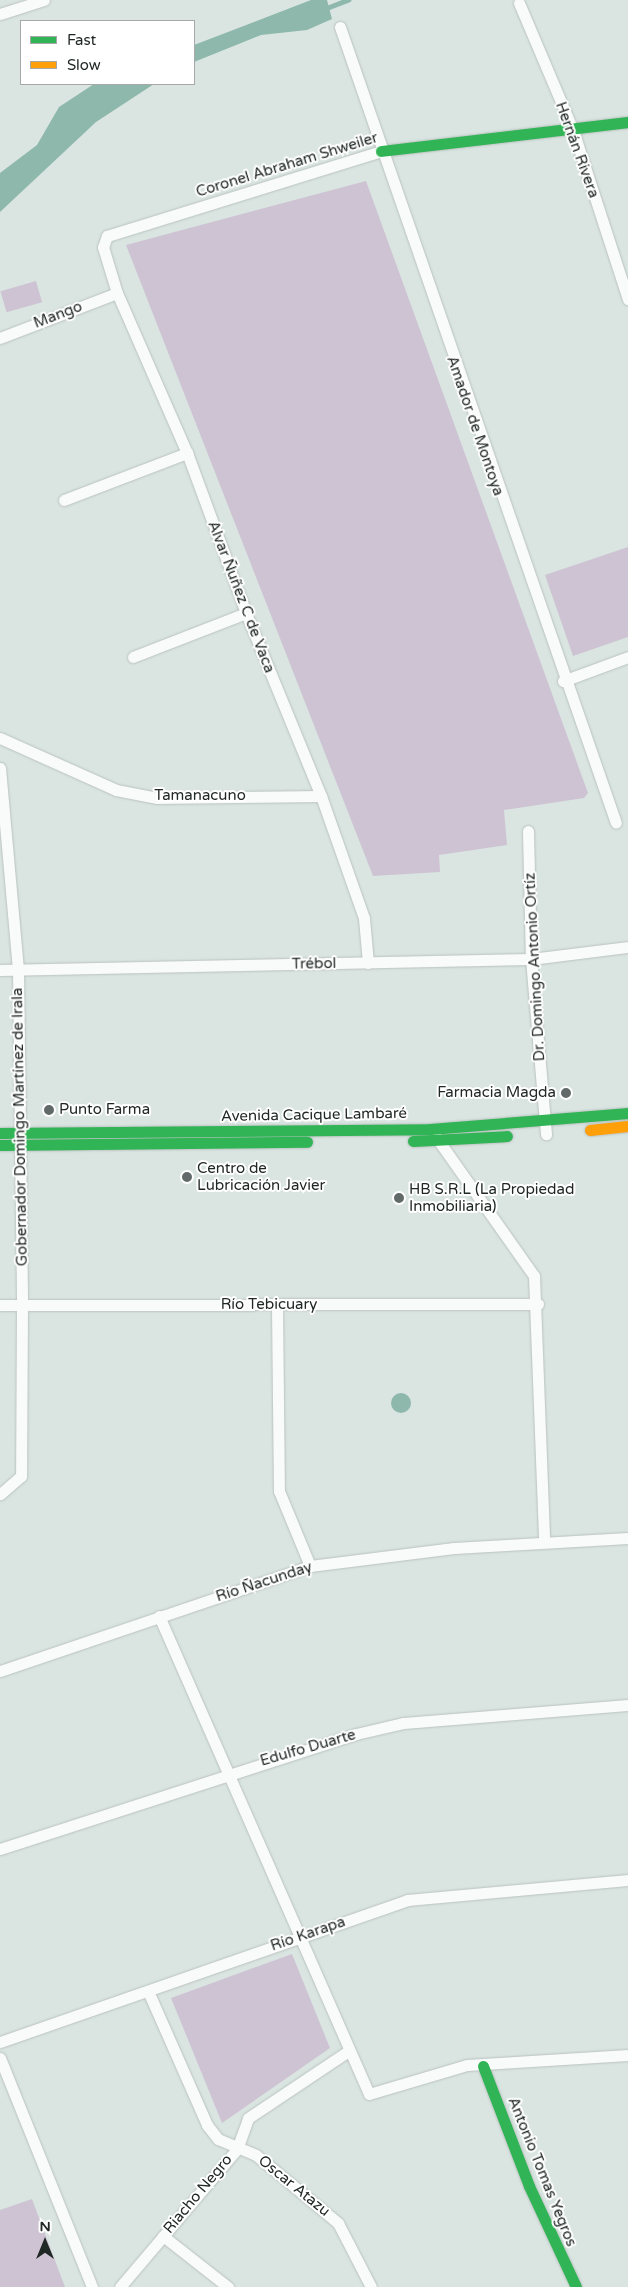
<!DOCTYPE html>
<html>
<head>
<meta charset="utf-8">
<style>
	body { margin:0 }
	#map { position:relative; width:628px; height:2287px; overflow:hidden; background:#dae5e2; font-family:"Varela Round",sans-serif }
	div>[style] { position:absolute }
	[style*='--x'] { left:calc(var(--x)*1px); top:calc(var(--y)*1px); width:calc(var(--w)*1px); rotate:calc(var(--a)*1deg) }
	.green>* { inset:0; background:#cec3d3; transform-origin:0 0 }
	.water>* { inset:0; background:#8eb8ab }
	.round { border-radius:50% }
	.stream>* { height:4.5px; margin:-2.25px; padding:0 2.25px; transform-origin:2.25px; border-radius:2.25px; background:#8eb8ab }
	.roads { filter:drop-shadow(0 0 1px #bac2bf) drop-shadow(0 0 1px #bac2bf) }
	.street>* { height:11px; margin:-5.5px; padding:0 5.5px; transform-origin:5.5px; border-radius:5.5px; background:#f9fbfb }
	.fast>* { height:11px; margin:-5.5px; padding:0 5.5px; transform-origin:5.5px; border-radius:5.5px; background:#30b455 }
	.slow>* { height:11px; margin:-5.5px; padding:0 5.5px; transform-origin:5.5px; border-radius:5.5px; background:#ff9f0a }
	.dots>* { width:14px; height:14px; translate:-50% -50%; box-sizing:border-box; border:2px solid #fff; border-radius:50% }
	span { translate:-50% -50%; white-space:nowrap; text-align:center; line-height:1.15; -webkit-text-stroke:4px #fff; paint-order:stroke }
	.street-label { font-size:15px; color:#202826 }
	.poi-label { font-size:15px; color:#202826 }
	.right { translate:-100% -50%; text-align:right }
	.left { translate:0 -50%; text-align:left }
	.legend { position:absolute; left:20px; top:20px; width:175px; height:65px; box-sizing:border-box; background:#fff; border:1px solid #a6a9a8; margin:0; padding:6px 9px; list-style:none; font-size:15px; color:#202826 }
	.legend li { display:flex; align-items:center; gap:10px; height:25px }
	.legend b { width:25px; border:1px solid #a6a9a8 }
	.north { position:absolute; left:20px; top:2217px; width:50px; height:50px; -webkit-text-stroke:4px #fff; paint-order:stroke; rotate:0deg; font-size:14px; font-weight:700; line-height:20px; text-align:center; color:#202826 }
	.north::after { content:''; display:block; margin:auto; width:18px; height:22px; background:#202826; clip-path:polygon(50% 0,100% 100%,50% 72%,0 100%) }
</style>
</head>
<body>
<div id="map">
	<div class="green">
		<i style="clip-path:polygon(366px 181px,588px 793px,584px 798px,504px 810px,507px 845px,439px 855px,440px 872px,373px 876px,126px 245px)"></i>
		<i style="left:36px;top:281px;width:22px;height:37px;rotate:74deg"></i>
		<i style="clip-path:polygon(628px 547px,628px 637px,573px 656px,545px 575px)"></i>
		<i style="clip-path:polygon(292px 1954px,330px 2048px,222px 2123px,171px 1998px)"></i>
		<i style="clip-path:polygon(32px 2199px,65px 2287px,0 2287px,0 2210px)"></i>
	</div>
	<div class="water">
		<i style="clip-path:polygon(311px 0,327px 0,332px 19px,307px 30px,261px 35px,194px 62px,194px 45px)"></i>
		<i style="clip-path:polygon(94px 84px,154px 84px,96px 122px,0 212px,0 173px,37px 145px,59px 107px)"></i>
		<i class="round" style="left:391px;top:1393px;width:20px;height:20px"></i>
	</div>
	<div class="stream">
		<i style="--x:324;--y:9;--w:26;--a:-21"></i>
	</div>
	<div class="roads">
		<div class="street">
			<i style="--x:519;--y:3;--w:138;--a:67"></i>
			<i style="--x:573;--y:130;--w:178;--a:72"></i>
			<i style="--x:0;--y:14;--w:46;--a:-17.7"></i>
			<i style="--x:340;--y:27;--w:842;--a:70.88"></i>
			<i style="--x:0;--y:338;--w:125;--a:-21"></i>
			<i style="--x:64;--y:500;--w:132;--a:-20.9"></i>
			<i style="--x:133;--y:657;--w:121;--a:-21.3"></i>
			<i style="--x:563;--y:681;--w:69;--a:-20.3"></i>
			<i style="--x:0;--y:738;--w:127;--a:24.1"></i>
			<i style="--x:116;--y:790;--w:42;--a:11"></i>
			<i style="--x:157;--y:798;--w:164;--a:-0.7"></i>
			<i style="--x:0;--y:768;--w:203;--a:84.9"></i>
			<i style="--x:18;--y:970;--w:335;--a:89.3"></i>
			<i style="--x:22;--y:1305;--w:171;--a:90.3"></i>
			<i style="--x:21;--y:1476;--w:28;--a:139"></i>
			<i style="--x:528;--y:831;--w:128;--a:88.7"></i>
			<i style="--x:531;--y:959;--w:176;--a:85.1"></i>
			<i style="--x:368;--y:963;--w:45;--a:-95.1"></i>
			<i style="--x:364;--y:918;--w:129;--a:-109.4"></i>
			<i style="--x:321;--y:796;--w:198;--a:-112.3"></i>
			<i style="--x:246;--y:613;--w:171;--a:-110.2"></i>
			<i style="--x:187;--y:453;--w:175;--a:-113.6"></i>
			<i style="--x:117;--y:293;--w:48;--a:-106.9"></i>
			<i style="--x:103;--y:247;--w:12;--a:-70"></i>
			<i style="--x:107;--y:236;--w:287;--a:-17.2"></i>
			<i style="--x:0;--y:970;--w:531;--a:-1.19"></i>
			<i style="--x:531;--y:959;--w:98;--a:-7.1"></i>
			<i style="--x:436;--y:1137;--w:170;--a:54.8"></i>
			<i style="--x:534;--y:1276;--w:265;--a:87.8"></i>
			<i style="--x:0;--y:1305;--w:538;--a:-0.11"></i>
			<i style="--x:277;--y:1305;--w:186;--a:89.4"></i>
			<i style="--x:279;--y:1491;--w:81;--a:67.5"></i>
			<i style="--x:159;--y:1616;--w:522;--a:66.28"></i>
			<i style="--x:369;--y:2094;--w:102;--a:-16.5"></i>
			<i style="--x:467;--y:2065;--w:161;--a:-3.6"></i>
			<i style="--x:0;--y:1671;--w:327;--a:-18.7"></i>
			<i style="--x:310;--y:1566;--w:145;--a:-7.1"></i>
			<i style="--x:454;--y:1548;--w:174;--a:-3.3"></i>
			<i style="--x:0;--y:1849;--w:374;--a:-17.9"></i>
			<i style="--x:356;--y:1734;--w:48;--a:-13.2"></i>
			<i style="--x:403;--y:1723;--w:226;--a:-4.6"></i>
			<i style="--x:148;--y:1991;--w:146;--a:66.2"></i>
			<i style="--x:207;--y:2125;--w:18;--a:52"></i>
			<i style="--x:218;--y:2139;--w:41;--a:22.8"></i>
			<i style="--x:256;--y:2155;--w:107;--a:39.7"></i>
			<i style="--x:338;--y:2223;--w:72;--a:62.7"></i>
			<i style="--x:0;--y:2042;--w:431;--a:-19.2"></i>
			<i style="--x:407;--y:1900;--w:222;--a:-5.2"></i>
			<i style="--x:0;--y:2058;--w:247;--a:68.1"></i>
			<i style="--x:163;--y:2236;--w:83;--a:38.1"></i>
			<i style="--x:120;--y:2287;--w:181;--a:-49.7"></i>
			<i style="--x:237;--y:2149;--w:33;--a:-70"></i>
			<i style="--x:248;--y:2118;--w:119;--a:-33.7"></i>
		</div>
		<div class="fast">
			<i style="--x:381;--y:151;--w:249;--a:-6.7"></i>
			<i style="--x:0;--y:1133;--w:430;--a:-0.5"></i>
			<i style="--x:430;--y:1129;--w:199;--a:-4.6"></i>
			<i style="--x:413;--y:1141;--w:94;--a:-3"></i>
			<i style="--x:0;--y:1145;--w:307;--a:-0.6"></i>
			<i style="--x:483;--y:2066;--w:129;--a:69"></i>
			<i style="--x:529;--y:2186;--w:111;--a:65"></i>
		</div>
		<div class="slow">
			<i style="--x:590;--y:1130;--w:38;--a:-6"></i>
		</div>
	</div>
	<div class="dots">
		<i style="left:566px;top:1093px;background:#616a68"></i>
		<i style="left:49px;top:1110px;background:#616a68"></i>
		<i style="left:187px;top:1177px;background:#616a68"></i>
		<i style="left:399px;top:1198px;background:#616a68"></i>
	</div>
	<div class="street-label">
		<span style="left:577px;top:150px;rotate:70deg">Hernán Rivera</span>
		<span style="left:287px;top:165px;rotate:-17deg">Coronel Abraham Shweiler</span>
		<span style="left:58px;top:315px;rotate:-21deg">Mango</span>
		<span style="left:475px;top:426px;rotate:71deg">Amador de Montoya</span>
		<span style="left:241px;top:597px;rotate:69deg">Alvar Ñuñez C de Vaca</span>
		<span style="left:200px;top:796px">Tamanacuno</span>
		<span style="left:314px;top:964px;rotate:-1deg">Trébol</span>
		<span style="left:535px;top:967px;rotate:-93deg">Dr. Domingo Antonio Ortíz</span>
		<span style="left:314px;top:1115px;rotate:-1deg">Avenida Cacique Lambaré</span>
		<span style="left:20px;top:1127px;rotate:-91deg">Gobernador Domingo Martínez de Irala</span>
		<span style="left:269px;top:1305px">Río Tebicuary</span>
		<span style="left:264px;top:1582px;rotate:-18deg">Río Ñacunday</span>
		<span style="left:308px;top:1748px;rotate:-16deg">Edulfo Duarte</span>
		<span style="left:308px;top:1934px;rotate:-19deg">Río Karapa</span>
		<span style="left:542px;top:2172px;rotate:68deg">Antonio Tomas Yegros</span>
		<span style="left:294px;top:2186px;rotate:39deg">Oscar Atazu</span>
		<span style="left:198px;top:2194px;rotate:-50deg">Riacho Negro</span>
	</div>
	<div class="poi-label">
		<span class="right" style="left:556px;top:1093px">Farmacia Magda</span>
		<span class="left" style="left:59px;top:1110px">Punto Farma</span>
		<span class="left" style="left:197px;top:1177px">Centro de<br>Lubricación Javier</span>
		<span class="left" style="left:409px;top:1198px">HB S.R.L (La Propiedad<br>Inmobiliaria)</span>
	</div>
	<ul class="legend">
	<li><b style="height:6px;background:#30b455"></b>Fast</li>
	<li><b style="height:6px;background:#ff9f0a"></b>Slow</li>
	</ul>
	<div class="north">N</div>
</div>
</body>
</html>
